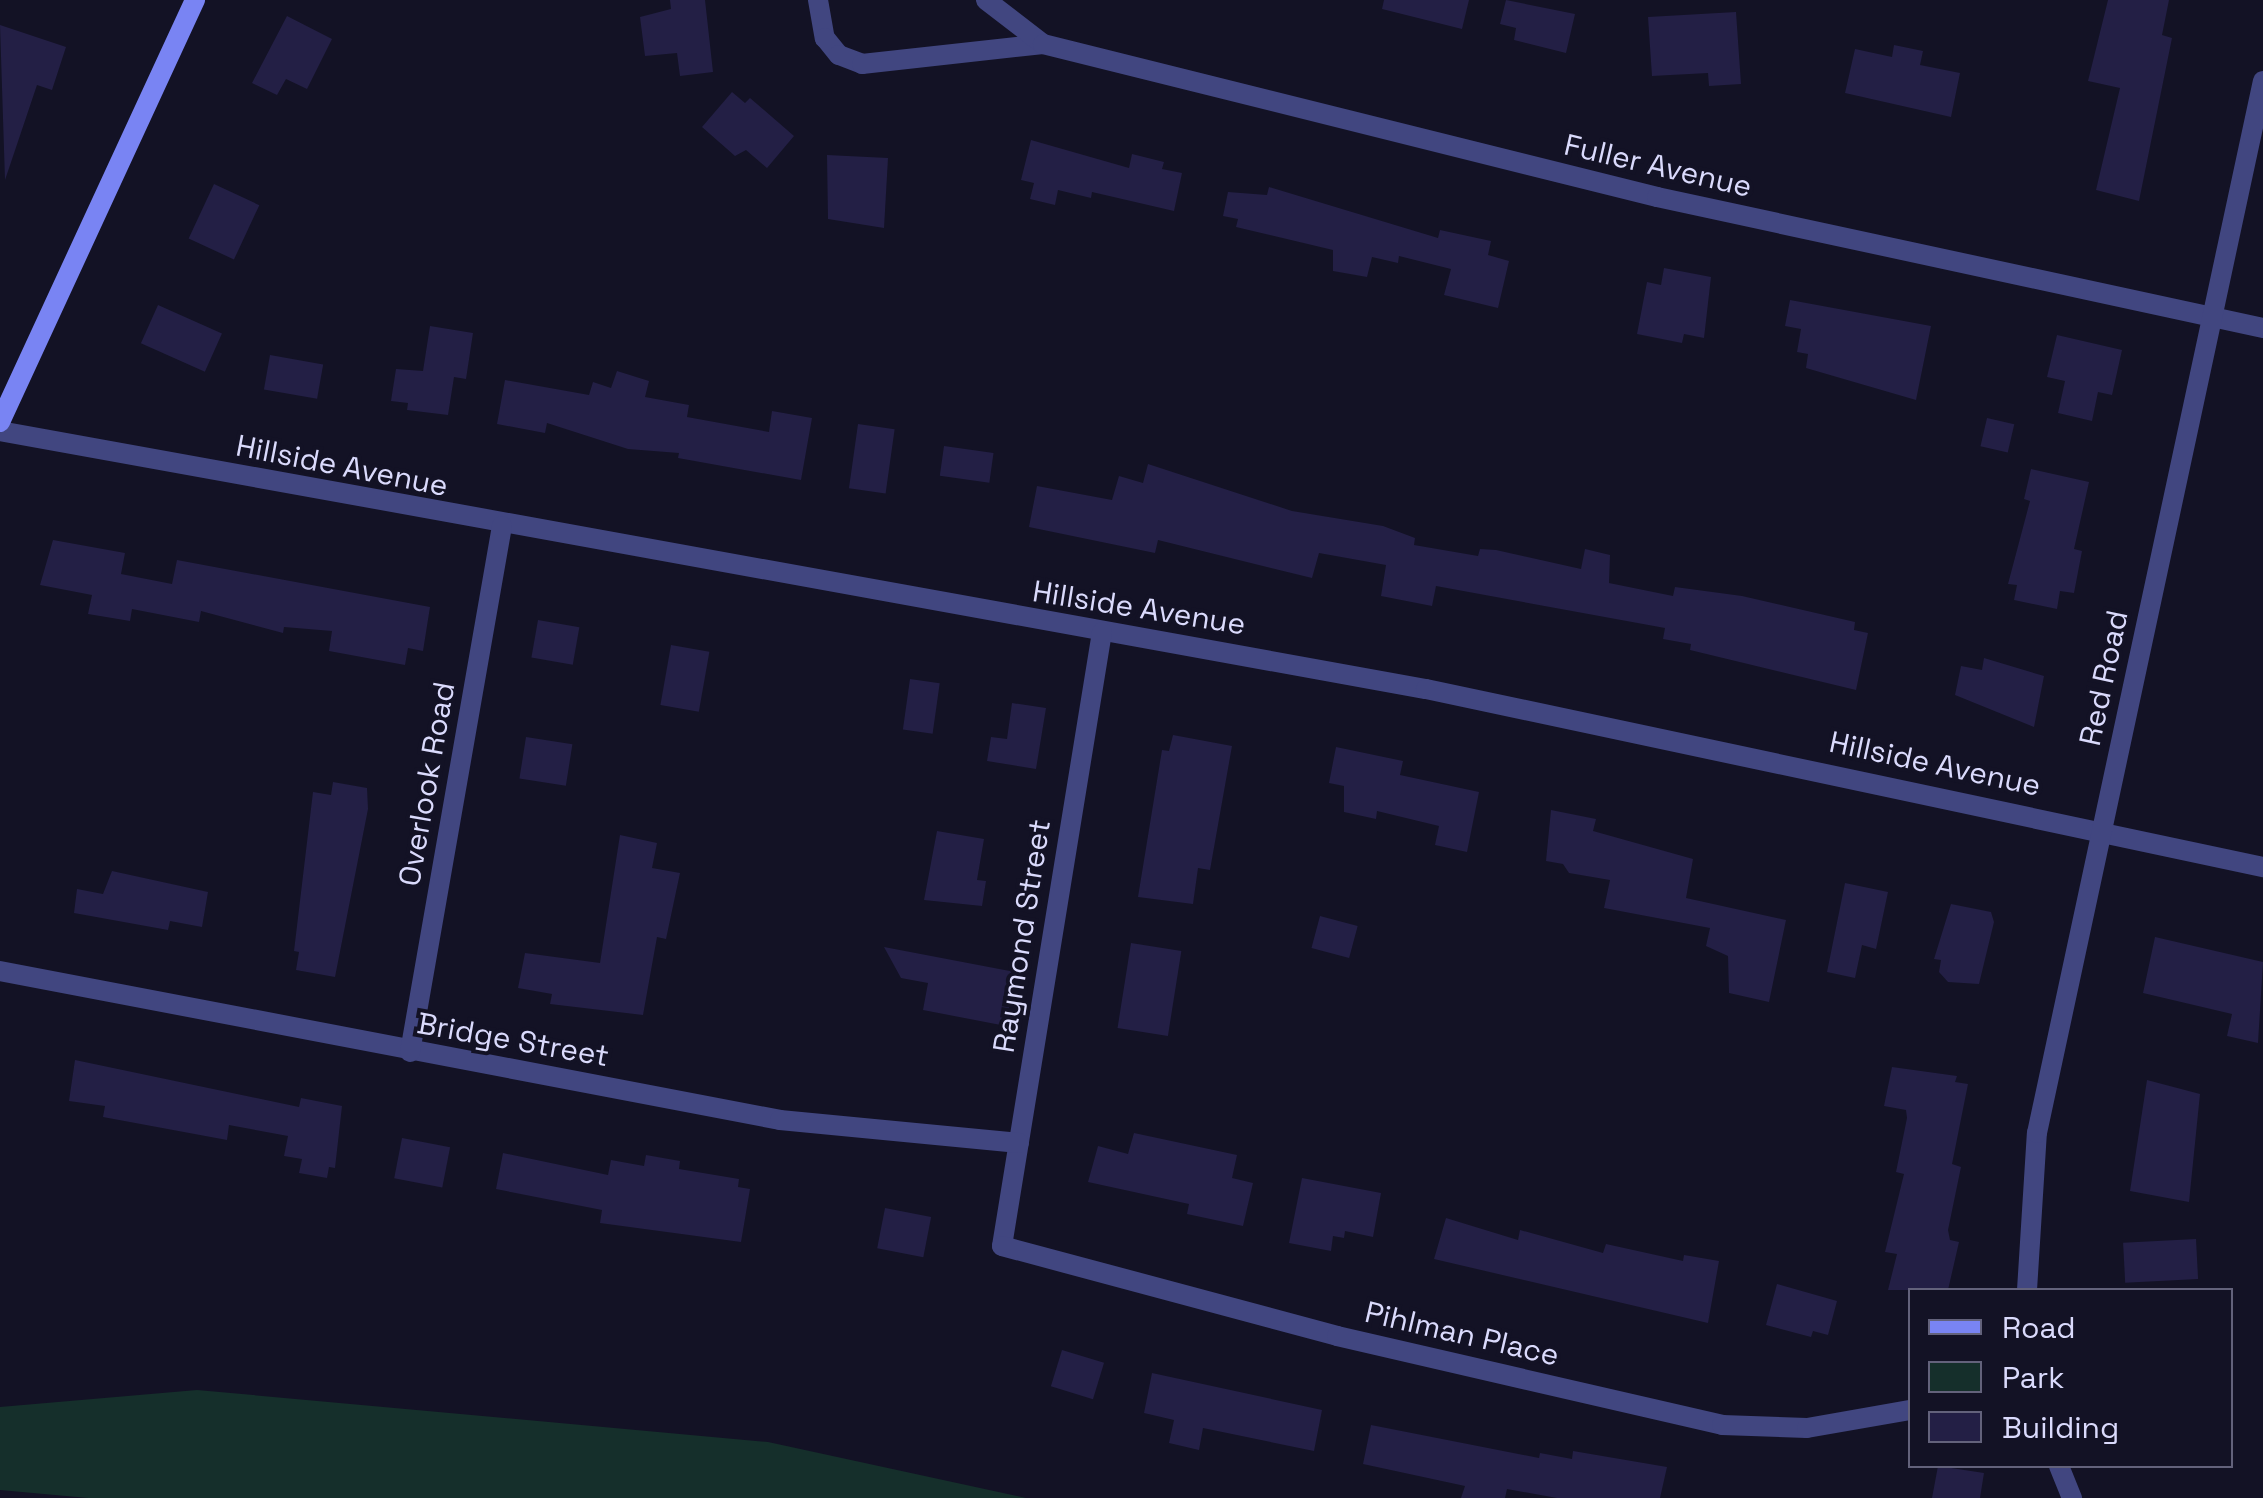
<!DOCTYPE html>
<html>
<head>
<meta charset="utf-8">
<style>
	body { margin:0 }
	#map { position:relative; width:2263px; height:1498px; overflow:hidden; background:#131225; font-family:"Space Grotesk",sans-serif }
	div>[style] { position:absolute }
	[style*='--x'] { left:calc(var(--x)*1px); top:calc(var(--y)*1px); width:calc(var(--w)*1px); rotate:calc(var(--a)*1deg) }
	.green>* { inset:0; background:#152f2b }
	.building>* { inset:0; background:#231f45; transform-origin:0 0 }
	.street>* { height:20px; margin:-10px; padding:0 10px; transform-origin:10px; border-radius:10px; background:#414680 }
	.secondary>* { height:20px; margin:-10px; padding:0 10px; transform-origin:10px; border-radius:10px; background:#7984f3 }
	span { translate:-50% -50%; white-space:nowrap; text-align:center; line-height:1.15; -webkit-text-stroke:8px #131225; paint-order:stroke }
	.street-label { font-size:30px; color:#dadafc }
	.legend { position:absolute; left:1908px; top:1288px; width:325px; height:180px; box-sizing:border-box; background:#131225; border:2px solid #63627b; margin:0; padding:12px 18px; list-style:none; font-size:30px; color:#dadafc }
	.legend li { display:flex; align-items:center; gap:20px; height:50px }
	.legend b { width:50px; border:2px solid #63627b }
</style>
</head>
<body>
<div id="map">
	<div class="green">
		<i style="clip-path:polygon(197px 1390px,768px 1442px,1026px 1498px,88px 1498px,0 1490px,0 1407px)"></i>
	</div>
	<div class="building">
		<i style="clip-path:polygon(670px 0,705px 0,713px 72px,680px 76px,677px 53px,645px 56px,640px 17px,671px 9px)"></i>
		<i style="clip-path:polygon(1384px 0,1469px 0,1462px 29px,1382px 9px)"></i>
		<i style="clip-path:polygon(1506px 0,1575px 14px,1566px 53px,1514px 40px,1516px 28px,1500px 24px)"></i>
		<i style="clip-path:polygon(2108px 0,2169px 0,2162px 35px,2172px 38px,2139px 201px,2096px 190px,2120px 88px,2088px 81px)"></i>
		<i style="clip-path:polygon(1736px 12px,1741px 84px,1709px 86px,1708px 73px,1652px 76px,1648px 17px)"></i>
		<i style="clip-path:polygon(287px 16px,332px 39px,307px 89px,286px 79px,277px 95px,252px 83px)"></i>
		<i style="clip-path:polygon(0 25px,66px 47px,52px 90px,37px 85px,5px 180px)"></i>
		<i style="clip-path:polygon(1894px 45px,1923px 51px,1920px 65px,1960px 73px,1951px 117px,1845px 93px,1855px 49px,1892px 57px)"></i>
		<i style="clip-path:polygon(732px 92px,745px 103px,750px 98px,794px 136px,767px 168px,746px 150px,735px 156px,702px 127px)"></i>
		<i style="clip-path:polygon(1031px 140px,1129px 168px,1132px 154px,1164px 162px,1162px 169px,1182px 173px,1174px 211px,1092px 192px,1091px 198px,1058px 190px,1055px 205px,1030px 199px,1034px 183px,1021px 180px)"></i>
		<i style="clip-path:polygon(827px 155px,888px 158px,884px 228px,828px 219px)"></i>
		<i style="left:214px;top:184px;width:50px;height:60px;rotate:25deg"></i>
		<i style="clip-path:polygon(1269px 187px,1438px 238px,1440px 230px,1491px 241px,1488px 255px,1509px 261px,1498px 308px,1444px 295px,1451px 269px,1399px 256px,1398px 263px,1372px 257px,1367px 277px,1333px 271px,1333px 250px,1236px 227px,1238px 219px,1223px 216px,1228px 192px,1267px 195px)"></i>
		<i style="clip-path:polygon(1664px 268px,1711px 277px,1704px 338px,1684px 334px,1682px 343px,1637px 334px,1647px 282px,1661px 285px)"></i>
		<i style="clip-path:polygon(1790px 300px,1931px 326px,1916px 400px,1806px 368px,1808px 354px,1797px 352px,1801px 329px,1785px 326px)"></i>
		<i style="left:158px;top:305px;width:70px;height:42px;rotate:24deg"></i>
		<i style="clip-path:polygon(430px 326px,473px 333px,466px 379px,454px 377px,448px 415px,407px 410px,408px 403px,391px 401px,396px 369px,423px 371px)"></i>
		<i style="clip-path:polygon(2057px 335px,2122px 350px,2112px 395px,2098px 392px,2092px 421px,2058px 413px,2065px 381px,2047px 377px)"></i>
		<i style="left:270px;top:355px;width:54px;height:35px;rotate:10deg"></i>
		<i style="clip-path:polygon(617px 371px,649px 381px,645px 397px,689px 405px,687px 417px,769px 432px,772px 411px,812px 418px,801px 480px,678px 458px,679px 453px,628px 449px,547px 423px,545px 433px,497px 424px,505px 380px,589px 395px,593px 382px,611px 388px)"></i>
		<i style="left:1987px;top:418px;width:28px;height:29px;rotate:13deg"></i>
		<i style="left:858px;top:424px;width:37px;height:65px;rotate:8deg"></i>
		<i style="left:944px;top:446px;width:50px;height:30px;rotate:8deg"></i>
		<i style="clip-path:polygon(1148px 464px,1292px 511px,1383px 526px,1415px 538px,1414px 545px,1478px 556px,1480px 549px,1496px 550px,1581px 569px,1585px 549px,1610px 555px,1609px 583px,1673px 596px,1675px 587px,1742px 596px,1855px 622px,1854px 630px,1868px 633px,1856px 690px,1690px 650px,1691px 644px,1663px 639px,1665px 628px,1436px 586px,1432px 606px,1381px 596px,1386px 565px,1319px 553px,1312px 578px,1158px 540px,1155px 553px,1029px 527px,1037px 486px,1112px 500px,1119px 476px,1143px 483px)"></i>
		<i style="clip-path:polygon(2031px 469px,2089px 482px,2074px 549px,2082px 551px,2074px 593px,2060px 591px,2057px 609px,2014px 600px,2017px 585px,2008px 584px,2030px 501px,2024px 499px)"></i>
		<i style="clip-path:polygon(53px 540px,125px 553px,121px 574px,172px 584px,177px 560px,430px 607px,423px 651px,408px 648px,405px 665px,329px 651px,332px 631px,284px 627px,283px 633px,201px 611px,199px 622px,132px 609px,130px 621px,88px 614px,92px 595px,40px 585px)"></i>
		<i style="left:538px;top:620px;width:42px;height:38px;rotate:10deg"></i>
		<i style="left:671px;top:645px;width:39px;height:61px;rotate:10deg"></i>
		<i style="clip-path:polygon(1984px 658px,2044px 676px,2034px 727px,1955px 695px,1961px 666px,1982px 670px)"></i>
		<i style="left:910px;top:679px;width:30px;height:51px;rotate:8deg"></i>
		<i style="clip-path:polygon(1012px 703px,1046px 708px,1036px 769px,987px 761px,991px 737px,1007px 739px)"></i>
		<i style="clip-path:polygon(1173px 735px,1232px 746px,1210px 870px,1198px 868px,1193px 904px,1138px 897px,1162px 750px,1169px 751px)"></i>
		<i style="left:526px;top:737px;width:47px;height:42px;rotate:9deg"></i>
		<i style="clip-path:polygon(1336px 747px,1403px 761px,1400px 775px,1479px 792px,1467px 852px,1435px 845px,1439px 826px,1377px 811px,1376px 819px,1344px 812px,1344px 786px,1329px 783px)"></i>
		<i style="clip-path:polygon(333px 782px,367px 788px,368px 809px,335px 977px,296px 970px,299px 952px,294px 951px,313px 792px,331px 795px)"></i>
		<i style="clip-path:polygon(1551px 810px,1596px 819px,1593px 831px,1693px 859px,1686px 898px,1786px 920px,1769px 1002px,1729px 993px,1728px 956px,1706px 946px,1710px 928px,1604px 908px,1610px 880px,1569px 873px,1563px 864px,1546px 861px)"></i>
		<i style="clip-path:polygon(937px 831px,984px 839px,977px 880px,986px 881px,982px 906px,924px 900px)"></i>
		<i style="clip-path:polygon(620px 835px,657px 843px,652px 868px,680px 873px,666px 939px,657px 937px,643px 1015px,550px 1004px,552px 994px,518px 988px,525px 953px,600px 963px)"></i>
		<i style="clip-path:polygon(112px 871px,208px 892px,202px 927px,170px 921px,168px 930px,74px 913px,77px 889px,103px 894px)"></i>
		<i style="clip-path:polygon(1845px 883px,1888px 892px,1876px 949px,1862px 945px,1855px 978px,1827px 972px)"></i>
		<i style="clip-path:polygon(1951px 904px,1991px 912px,1994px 922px,1979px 984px,1948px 982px,1939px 972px,1941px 960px,1934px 959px)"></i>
		<i style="left:1320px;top:916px;width:39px;height:33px;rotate:15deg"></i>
		<i style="clip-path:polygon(2155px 937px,2263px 962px,2258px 1043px,2227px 1036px,2232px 1014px,2143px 993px)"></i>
		<i style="left:1131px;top:943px;width:51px;height:86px;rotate:9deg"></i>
		<i style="clip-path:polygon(884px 947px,1015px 972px,1006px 1026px,923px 1010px,928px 983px,901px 978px)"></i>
		<i style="clip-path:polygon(75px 1060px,299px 1107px,301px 1098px,342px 1106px,335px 1168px,329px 1167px,327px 1178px,299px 1173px,302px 1159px,284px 1156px,288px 1136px,229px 1125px,227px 1140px,103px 1117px,105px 1106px,69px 1101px)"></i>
		<i style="clip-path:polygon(1892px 1067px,1957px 1076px,1955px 1082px,1968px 1084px,1952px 1164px,1961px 1167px,1948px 1230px,1950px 1240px,1959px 1242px,1948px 1290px,1888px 1290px,1897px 1254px,1885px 1252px,1904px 1174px,1896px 1172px,1907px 1118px,1906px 1110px,1884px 1106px)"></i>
		<i style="clip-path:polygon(2147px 1080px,2200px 1094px,2189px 1202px,2130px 1191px)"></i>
		<i style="clip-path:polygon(1134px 1133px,1237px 1155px,1232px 1178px,1253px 1183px,1243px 1226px,1187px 1214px,1189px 1204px,1088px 1182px,1098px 1146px,1128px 1154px)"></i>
		<i style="left:402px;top:1138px;width:49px;height:41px;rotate:11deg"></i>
		<i style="clip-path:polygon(503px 1153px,608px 1175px,611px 1160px,644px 1166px,646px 1155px,680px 1161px,679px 1169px,739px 1179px,738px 1187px,750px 1189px,741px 1242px,600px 1223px,602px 1210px,496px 1189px)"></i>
		<i style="clip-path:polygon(1302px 1178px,1381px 1193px,1373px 1237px,1345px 1231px,1344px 1238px,1333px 1236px,1331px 1251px,1289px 1243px)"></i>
		<i style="left:885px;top:1208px;width:47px;height:41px;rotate:11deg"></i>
		<i style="clip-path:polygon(1446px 1218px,1518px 1240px,1520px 1230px,1603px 1253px,1606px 1244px,1683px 1261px,1684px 1255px,1719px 1261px,1708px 1323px,1434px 1259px)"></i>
		<i style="left:2196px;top:1239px;width:40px;height:73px;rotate:87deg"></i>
		<i style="clip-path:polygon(1777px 1284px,1837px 1301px,1828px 1335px,1813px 1331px,1811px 1337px,1766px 1325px)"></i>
		<i style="left:1062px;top:1350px;width:44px;height:38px;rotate:17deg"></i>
		<i style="clip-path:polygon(1152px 1373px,1322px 1410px,1314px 1451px,1203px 1428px,1199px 1450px,1169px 1443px,1174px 1420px,1144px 1413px)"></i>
		<i style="clip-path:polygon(1371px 1425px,1539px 1458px,1540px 1453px,1572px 1459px,1573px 1451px,1667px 1467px,1660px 1498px,1557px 1498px,1507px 1489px,1505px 1498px,1461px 1498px,1465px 1486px,1363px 1464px)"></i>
		<i style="clip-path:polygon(1938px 1466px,1984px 1473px,1980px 1498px,1932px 1498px)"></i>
	</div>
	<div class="street">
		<i style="--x:818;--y:0;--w:39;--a:80"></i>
		<i style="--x:825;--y:38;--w:22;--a:51"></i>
		<i style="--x:839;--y:55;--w:25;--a:21"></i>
		<i style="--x:862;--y:64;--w:182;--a:-6.3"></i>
		<i style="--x:986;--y:0;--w:72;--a:37.7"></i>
		<i style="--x:1043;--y:44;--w:633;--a:13.99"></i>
		<i style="--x:1657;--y:197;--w:620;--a:12.2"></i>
		<i style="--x:0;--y:431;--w:1449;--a:10.26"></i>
		<i style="--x:1426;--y:689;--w:856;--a:12.01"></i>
		<i style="--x:1102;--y:632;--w:622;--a:99.25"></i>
		<i style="--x:1002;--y:1246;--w:347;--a:15"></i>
		<i style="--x:1337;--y:1336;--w:395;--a:13"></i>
		<i style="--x:1722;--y:1425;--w:85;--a:2"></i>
		<i style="--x:1807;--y:1428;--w:105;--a:-9.9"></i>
		<i style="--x:0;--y:971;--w:794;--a:10.81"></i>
		<i style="--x:780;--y:1120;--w:240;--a:5.5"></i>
		<i style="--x:410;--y:1052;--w:534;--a:-80.08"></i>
		<i style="--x:2027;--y:1290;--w:157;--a:-86.4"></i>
		<i style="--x:2037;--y:1133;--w:1076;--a:-77.88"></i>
		<i style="--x:2059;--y:1466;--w:35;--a:68"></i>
	</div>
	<div class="secondary">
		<i style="--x:0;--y:422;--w:465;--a:-65.2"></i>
	</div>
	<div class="street-label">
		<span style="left:1658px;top:166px;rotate:13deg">Fuller Avenue</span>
		<span style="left:342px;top:466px;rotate:11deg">Hillside Avenue</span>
		<span style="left:1139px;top:608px;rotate:9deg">Hillside Avenue</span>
		<span style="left:2104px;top:678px;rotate:-78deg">Red Road</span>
		<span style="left:1935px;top:764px;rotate:12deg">Hillside Avenue</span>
		<span style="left:427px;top:784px;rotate:-80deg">Overlook Road</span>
		<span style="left:1022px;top:936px;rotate:-81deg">Raymond Street</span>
		<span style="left:513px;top:1040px;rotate:10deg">Bridge Street</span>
		<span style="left:1462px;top:1334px;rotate:13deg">Pihlman Place</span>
	</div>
	<ul class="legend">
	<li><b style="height:12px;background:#7984f3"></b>Road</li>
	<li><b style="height:28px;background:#152f2b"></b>Park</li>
	<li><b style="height:28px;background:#231f45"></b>Building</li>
	</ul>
</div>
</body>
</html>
